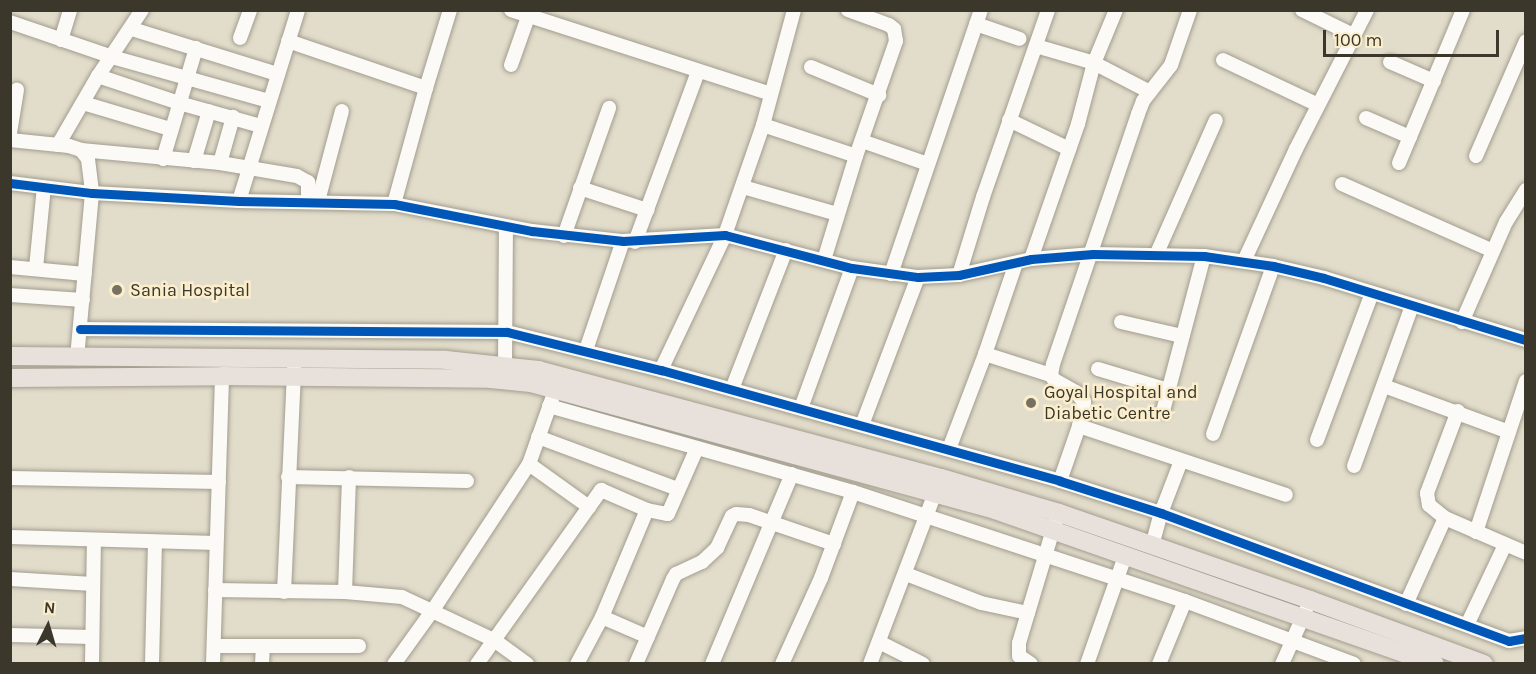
<!DOCTYPE html>
<html>
<head>
<meta charset="utf-8">
<style>
	body { margin:0 }
	#map { position:relative; width:1536px; height:674px; overflow:hidden; background:#e2dcca; font-family:Karla,sans-serif }
	div>[style] { position:absolute }
	[style*='--x'] { left:calc(var(--x)*1px); top:calc(var(--y)*1px); width:calc(var(--w)*1px); rotate:calc(var(--a)*1deg) }
	.roads { filter:drop-shadow(0 0 2px #a29d8f) drop-shadow(0 0 2px #a29d8f) }
	.minor>* { height:14px; margin:-7px; padding:0 7px; transform-origin:7px; border-radius:7px; background:#fbfaf7 }
	.major>* { height:18px; margin:-9px; padding:0 9px; transform-origin:9px; border-radius:9px; background:#e8e1db }
	.cycleway>* { height:9px; margin:-4.5px; padding:0 4.5px; transform-origin:4.5px; border-radius:4.5px; background:#0057b8 }
	.dots>* { width:16px; height:16px; translate:-50% -50%; box-sizing:border-box; border:3px solid #fbeecd; border-radius:50% }
	span { translate:-50% -50%; white-space:nowrap; text-align:center; line-height:1.15; -webkit-text-stroke:5px #fbeecd; paint-order:stroke }
	.poi-label { font-size:18px; color:#3c372b }
	.left { translate:0 -50%; text-align:left }
	.frame { position:absolute; inset:0; border:12px solid #3c372b; pointer-events:none }
	.north { position:absolute; left:18px; top:596px; width:60px; height:60px; -webkit-text-stroke:4px #fbeecd; paint-order:stroke; rotate:5deg; font-size:16px; font-weight:700; line-height:24px; text-align:center; color:#3c372b }
	.north::after { content:''; display:block; margin:auto; width:21px; height:27px; background:#3c372b; clip-path:polygon(50% 0,100% 100%,50% 72%,0 100%) }
	.scale { position:absolute; left:1323px; top:30px; width:176px; height:27px; box-sizing:border-box; border:3px solid #3c372b; border-top:0; padding-left:8px; font-size:18px; line-height:21px; white-space:nowrap; color:#3c372b; -webkit-text-stroke:4px #fbeecd; paint-order:stroke }
</style>
</head>
<body>
<div id="map">
	<div class="roads">
		<div class="minor">
			<i style="--x:511;--y:10;--w:273;--a:17.9"></i>
			<i style="--x:1302;--y:10;--w:57;--a:26.1"></i>
			<i style="--x:10;--y:22;--w:108;--a:18.9"></i>
			<i style="--x:112;--y:57;--w:163;--a:15.7"></i>
			<i style="--x:976;--y:24;--w:46;--a:18.8"></i>
			<i style="--x:132;--y:29;--w:152;--a:17.2"></i>
			<i style="--x:240;--y:38;--w:30;--a:-70"></i>
			<i style="--x:61;--y:40;--w:31;--a:-73"></i>
			<i style="--x:288;--y:41;--w:146;--a:18.8"></i>
			<i style="--x:1036;--y:46;--w:60;--a:16.3"></i>
			<i style="--x:1094;--y:63;--w:63;--a:27.4"></i>
			<i style="--x:1223;--y:60;--w:105;--a:25.3"></i>
			<i style="--x:1390;--y:62;--w:48;--a:23.4"></i>
			<i style="--x:511;--y:65;--w:51;--a:-70.5"></i>
			<i style="--x:811;--y:67;--w:74;--a:22.4"></i>
			<i style="--x:98;--y:76;--w:85;--a:18.4"></i>
			<i style="--x:179;--y:103;--w:85;--a:15.7"></i>
			<i style="--x:83;--y:103;--w:91;--a:16.6"></i>
			<i style="--x:1366;--y:118;--w:48;--a:23.4"></i>
			<i style="--x:1009;--y:120;--w:67;--a:25.8"></i>
			<i style="--x:763;--y:125;--w:98;--a:18.4"></i>
			<i style="--x:10;--y:133;--w:44;--a:-80.8"></i>
			<i style="--x:10;--y:140;--w:59;--a:5.8"></i>
			<i style="--x:69;--y:146;--w:13;--a:18"></i>
			<i style="--x:81;--y:150;--w:11;--a:52"></i>
			<i style="--x:88;--y:159;--w:34;--a:83"></i>
			<i style="--x:92;--y:193;--w:166;--a:95.2"></i>
			<i style="--x:862;--y:141;--w:70;--a:19.2"></i>
			<i style="--x:58;--y:145;--w:80;--a:-59.9"></i>
			<i style="--x:98;--y:76;--w:79;--a:-56.3"></i>
			<i style="--x:81;--y:150;--w:140;--a:5.3"></i>
			<i style="--x:220;--y:163;--w:78;--a:9.6"></i>
			<i style="--x:297;--y:176;--w:13;--a:29"></i>
			<i style="--x:308;--y:182;--w:19;--a:90"></i>
			<i style="--x:1476;--y:156;--w:125;--a:-66.5"></i>
			<i style="--x:163;--y:159;--w:116;--a:-73.4"></i>
			<i style="--x:194;--y:161;--w:52;--a:-73.3"></i>
			<i style="--x:220;--y:163;--w:48;--a:-74.2"></i>
			<i style="--x:1399;--y:163;--w:166;--a:-67.3"></i>
			<i style="--x:10;--y:183;--w:83;--a:7"></i>
			<i style="--x:92;--y:193;--w:147;--a:3.1"></i>
			<i style="--x:239;--y:201;--w:155;--a:1.1"></i>
			<i style="--x:394;--y:204;--w:141;--a:11.1"></i>
			<i style="--x:532;--y:231;--w:92;--a:6.3"></i>
			<i style="--x:623;--y:241;--w:102;--a:-3.4"></i>
			<i style="--x:725;--y:235;--w:131;--a:14.6"></i>
			<i style="--x:852;--y:268;--w:67;--a:7.8"></i>
			<i style="--x:918;--y:277;--w:41;--a:-2.8"></i>
			<i style="--x:959;--y:275;--w:74;--a:-12.5"></i>
			<i style="--x:1031;--y:259;--w:62;--a:-4.6"></i>
			<i style="--x:1093;--y:254;--w:111;--a:1"></i>
			<i style="--x:1204;--y:256;--w:70;--a:8.2"></i>
			<i style="--x:1273;--y:266;--w:52;--a:13.2"></i>
			<i style="--x:1324;--y:278;--w:211;--a:17.1"></i>
			<i style="--x:1342;--y:184;--w:165;--a:23.9"></i>
			<i style="--x:743;--y:187;--w:98;--a:16"></i>
			<i style="--x:580;--y:188;--w:71;--a:18.2"></i>
			<i style="--x:239;--y:201;--w:200;--a:-72.8"></i>
			<i style="--x:318;--y:201;--w:93;--a:-75.1"></i>
			<i style="--x:394;--y:204;--w:120;--a:-74.6"></i>
			<i style="--x:426;--y:88;--w:82;--a:-72.9"></i>
			<i style="--x:564;--y:236;--w:136;--a:-70.6"></i>
			<i style="--x:635;--y:242;--w:181;--a:-69.7"></i>
			<i style="--x:1157;--y:253;--w:145;--a:-66.1"></i>
			<i style="--x:1031;--y:259;--w:143;--a:-70.8"></i>
			<i style="--x:1078;--y:124;--w:63;--a:-75.3"></i>
			<i style="--x:1094;--y:63;--w:57;--a:-67.5"></i>
			<i style="--x:824;--y:260;--w:109;--a:-72.9"></i>
			<i style="--x:856;--y:156;--w:122;--a:-70.8"></i>
			<i style="--x:896;--y:41;--w:12;--a:-99"></i>
			<i style="--x:894;--y:29;--w:6;--a:-141"></i>
			<i style="--x:889;--y:25;--w:44;--a:-159.9"></i>
			<i style="--x:1244;--y:261;--w:123;--a:-65.1"></i>
			<i style="--x:1296;--y:149;--w:156;--a:-62.9"></i>
			<i style="--x:10;--y:267;--w:75;--a:5.3"></i>
			<i style="--x:36;--y:268;--w:81;--a:-84.4"></i>
			<i style="--x:891;--y:274;--w:279;--a:-71.2"></i>
			<i style="--x:959;--y:275;--w:82;--a:-72.9"></i>
			<i style="--x:983;--y:197;--w:198;--a:-70.8"></i>
			<i style="--x:10;--y:295;--w:73;--a:3.9"></i>
			<i style="--x:1121;--y:322;--w:63;--a:12.9"></i>
			<i style="--x:1462;--y:322;--w:109;--a:-66.3"></i>
			<i style="--x:1506;--y:222;--w:38;--a:-58"></i>
			<i style="--x:80;--y:329;--w:427;--a:0.4"></i>
			<i style="--x:507;--y:332;--w:159;--a:13.9"></i>
			<i style="--x:661;--y:370;--w:414;--a:15.5"></i>
			<i style="--x:1060;--y:481;--w:106;--a:17.6"></i>
			<i style="--x:1161;--y:513;--w:371;--a:20.2"></i>
			<i style="--x:1509;--y:641;--w:17;--a:-10"></i>
			<i style="--x:586;--y:350;--w:115;--a:-71.3"></i>
			<i style="--x:985;--y:354;--w:69;--a:17.7"></i>
			<i style="--x:505;--y:365;--w:138;--a:-89.6"></i>
			<i style="--x:1098;--y:369;--w:73;--a:16.7"></i>
			<i style="--x:661;--y:370;--w:149;--a:-64.6"></i>
			<i style="--x:725;--y:235;--w:116;--a:-70.9"></i>
			<i style="--x:763;--y:125;--w:119;--a:-74.9"></i>
			<i style="--x:1384;--y:386;--w:133;--a:20.2"></i>
			<i style="--x:732;--y:389;--w:149;--a:-68.8"></i>
			<i style="--x:549;--y:406;--w:316;--a:15.8"></i>
			<i style="--x:853;--y:492;--w:349;--a:18.2"></i>
			<i style="--x:1185;--y:601;--w:180;--a:20.4"></i>
			<i style="--x:801;--y:408;--w:149;--a:-70"></i>
			<i style="--x:1163;--y:411;--w:160;--a:-75.2"></i>
			<i style="--x:1458;--y:411;--w:88;--a:110.7"></i>
			<i style="--x:1427;--y:493;--w:12;--a:81"></i>
			<i style="--x:1429;--y:505;--w:21;--a:39"></i>
			<i style="--x:1445;--y:518;--w:88;--a:23.4"></i>
			<i style="--x:862;--y:425;--w:158;--a:-69.3"></i>
			<i style="--x:1079;--y:426;--w:218;--a:18.4"></i>
			<i style="--x:1213;--y:434;--w:178;--a:-70.3"></i>
			<i style="--x:538;--y:437;--w:149;--a:20.4"></i>
			<i style="--x:1317;--y:440;--w:157;--a:-69.5"></i>
			<i style="--x:949;--y:449;--w:102;--a:-69.2"></i>
			<i style="--x:985;--y:354;--w:96;--a:-71.2"></i>
			<i style="--x:529;--y:464;--w:74;--a:35.6"></i>
			<i style="--x:1354;--y:466;--w:170;--a:-70.1"></i>
			<i style="--x:288;--y:477;--w:179;--a:1.3"></i>
			<i style="--x:10;--y:478;--w:209;--a:1.1"></i>
			<i style="--x:1060;--y:481;--w:58;--a:-70.9"></i>
			<i style="--x:1079;--y:426;--w:25;--a:-78"></i>
			<i style="--x:1084;--y:402;--w:13;--a:-129"></i>
			<i style="--x:1076;--y:392;--w:25;--a:-151"></i>
			<i style="--x:1054;--y:380;--w:6;--a:-121"></i>
			<i style="--x:1051;--y:375;--w:11;--a:-80"></i>
			<i style="--x:1053;--y:364;--w:264;--a:-71.2"></i>
			<i style="--x:1138;--y:114;--w:14;--a:-69"></i>
			<i style="--x:1143;--y:101;--w:46;--a:-52.1"></i>
			<i style="--x:1171;--y:65;--w:58;--a:-70.9"></i>
			<i style="--x:1476;--y:532;--w:159;--a:-71.7"></i>
			<i style="--x:10;--y:537;--w:206;--a:1.7"></i>
			<i style="--x:1152;--y:546;--w:34;--a:-75"></i>
			<i style="--x:1161;--y:513;--w:56;--a:-69"></i>
			<i style="--x:906;--y:574;--w:80;--a:21.1"></i>
			<i style="--x:981;--y:603;--w:48;--a:12"></i>
			<i style="--x:10;--y:579;--w:83;--a:3.4"></i>
			<i style="--x:215;--y:590;--w:130;--a:0.9"></i>
			<i style="--x:345;--y:592;--w:57;--a:5"></i>
			<i style="--x:402;--y:597;--w:102;--a:25.1"></i>
			<i style="--x:494;--y:640;--w:41;--a:36"></i>
			<i style="--x:284;--y:592;--w:224;--a:-87.4"></i>
			<i style="--x:345;--y:592;--w:115;--a:-88"></i>
			<i style="--x:1406;--y:604;--w:94;--a:-65.6"></i>
			<i style="--x:602;--y:617;--w:50;--a:23.5"></i>
			<i style="--x:1467;--y:625;--w:89;--a:-64.6"></i>
			<i style="--x:10;--y:635;--w:82;--a:1.4"></i>
			<i style="--x:879;--y:642;--w:49;--a:26.6"></i>
			<i style="--x:214;--y:646;--w:145;--a:0"></i>
			<i style="--x:92;--y:664;--w:123;--a:-89.1"></i>
			<i style="--x:152;--y:664;--w:122;--a:-88.6"></i>
			<i style="--x:213;--y:664;--w:288;--a:-88.2"></i>
			<i style="--x:262;--y:664;--w:17;--a:-87"></i>
			<i style="--x:394;--y:664;--w:67;--a:-54.2"></i>
			<i style="--x:433;--y:610;--w:175;--a:-56.7"></i>
			<i style="--x:529;--y:464;--w:69;--a:-70.5"></i>
			<i style="--x:477;--y:664;--w:214;--a:-54.5"></i>
			<i style="--x:601;--y:490;--w:50;--a:23.5"></i>
			<i style="--x:647;--y:510;--w:21;--a:11"></i>
			<i style="--x:668;--y:514;--w:72;--a:-66.3"></i>
			<i style="--x:577;--y:664;--w:53;--a:-62"></i>
			<i style="--x:602;--y:617;--w:116;--a:-67.2"></i>
			<i style="--x:636;--y:664;--w:93;--a:-66.5"></i>
			<i style="--x:673;--y:579;--w:6;--a:-59"></i>
			<i style="--x:676;--y:574;--w:29;--a:-25"></i>
			<i style="--x:702;--y:562;--w:21;--a:-43"></i>
			<i style="--x:717;--y:548;--w:35;--a:-65"></i>
			<i style="--x:732;--y:516;--w:4;--a:-27"></i>
			<i style="--x:736;--y:514;--w:13;--a:4"></i>
			<i style="--x:749;--y:515;--w:90;--a:18.8"></i>
			<i style="--x:712;--y:664;--w:206;--a:-67.2"></i>
			<i style="--x:782;--y:664;--w:94;--a:-65.6"></i>
			<i style="--x:821;--y:578;--w:92;--a:-69.6"></i>
			<i style="--x:870;--y:664;--w:191;--a:-69.2"></i>
			<i style="--x:1031;--y:664;--w:14;--a:-146"></i>
			<i style="--x:1019;--y:656;--w:13;--a:-90"></i>
			<i style="--x:1019;--y:643;--w:125;--a:-73.3"></i>
			<i style="--x:1087;--y:664;--w:114;--a:-70.6"></i>
			<i style="--x:1159;--y:664;--w:68;--a:-67.6"></i>
			<i style="--x:1282;--y:664;--w:59;--a:-66"></i>
		</div>
		<div class="major">
			<i style="--x:10;--y:356;--w:436;--a:0.5"></i>
			<i style="--x:446;--y:360;--w:93;--a:6.2"></i>
			<i style="--x:538;--y:370;--w:417;--a:15"></i>
			<i style="--x:941;--y:478;--w:123;--a:16.5"></i>
			<i style="--x:1059;--y:513;--w:266;--a:19.1"></i>
			<i style="--x:1310;--y:600;--w:185;--a:20.2"></i>
			<i style="--x:10;--y:378;--w:212;--a:-0.5"></i>
			<i style="--x:222;--y:376;--w:269;--a:0.6"></i>
			<i style="--x:491;--y:379;--w:40;--a:5.7"></i>
			<i style="--x:531;--y:383;--w:481;--a:15.3"></i>
			<i style="--x:995;--y:510;--w:466;--a:19.3"></i>
		</div>
	</div>
	<div class="cycleway">
		<i style="--x:10;--y:183;--w:83;--a:7"></i>
		<i style="--x:92;--y:193;--w:147;--a:3.1"></i>
		<i style="--x:239;--y:201;--w:155;--a:1.1"></i>
		<i style="--x:394;--y:204;--w:141;--a:11.1"></i>
		<i style="--x:532;--y:231;--w:92;--a:6.3"></i>
		<i style="--x:623;--y:241;--w:102;--a:-3.4"></i>
		<i style="--x:725;--y:235;--w:131;--a:14.6"></i>
		<i style="--x:852;--y:268;--w:67;--a:7.8"></i>
		<i style="--x:918;--y:277;--w:41;--a:-2.8"></i>
		<i style="--x:959;--y:275;--w:74;--a:-12.5"></i>
		<i style="--x:1031;--y:259;--w:62;--a:-4.6"></i>
		<i style="--x:1093;--y:254;--w:111;--a:1"></i>
		<i style="--x:1204;--y:256;--w:70;--a:8.2"></i>
		<i style="--x:1273;--y:266;--w:52;--a:13.2"></i>
		<i style="--x:1324;--y:278;--w:211;--a:17.1"></i>
		<i style="--x:80;--y:329;--w:427;--a:0.4"></i>
		<i style="--x:507;--y:332;--w:159;--a:13.9"></i>
		<i style="--x:661;--y:370;--w:414;--a:15.5"></i>
		<i style="--x:1060;--y:481;--w:106;--a:17.6"></i>
		<i style="--x:1161;--y:513;--w:371;--a:20.2"></i>
		<i style="--x:1509;--y:641;--w:17;--a:-10"></i>
	</div>
	<div class="dots">
		<i style="left:117px;top:290px;background:#767163"></i>
		<i style="left:1031px;top:403px;background:#767163"></i>
	</div>
	<div class="poi-label">
		<span class="left" style="left:130px;top:290px">Sania Hospital</span>
		<span class="left" style="left:1044px;top:403px">Goyal Hospital and<br>Diabetic Centre</span>
	</div>
	<div class="frame"></div>
	<div class="north">N</div>
	<div class="scale">100 m</div>
</div>
</body>
</html>
